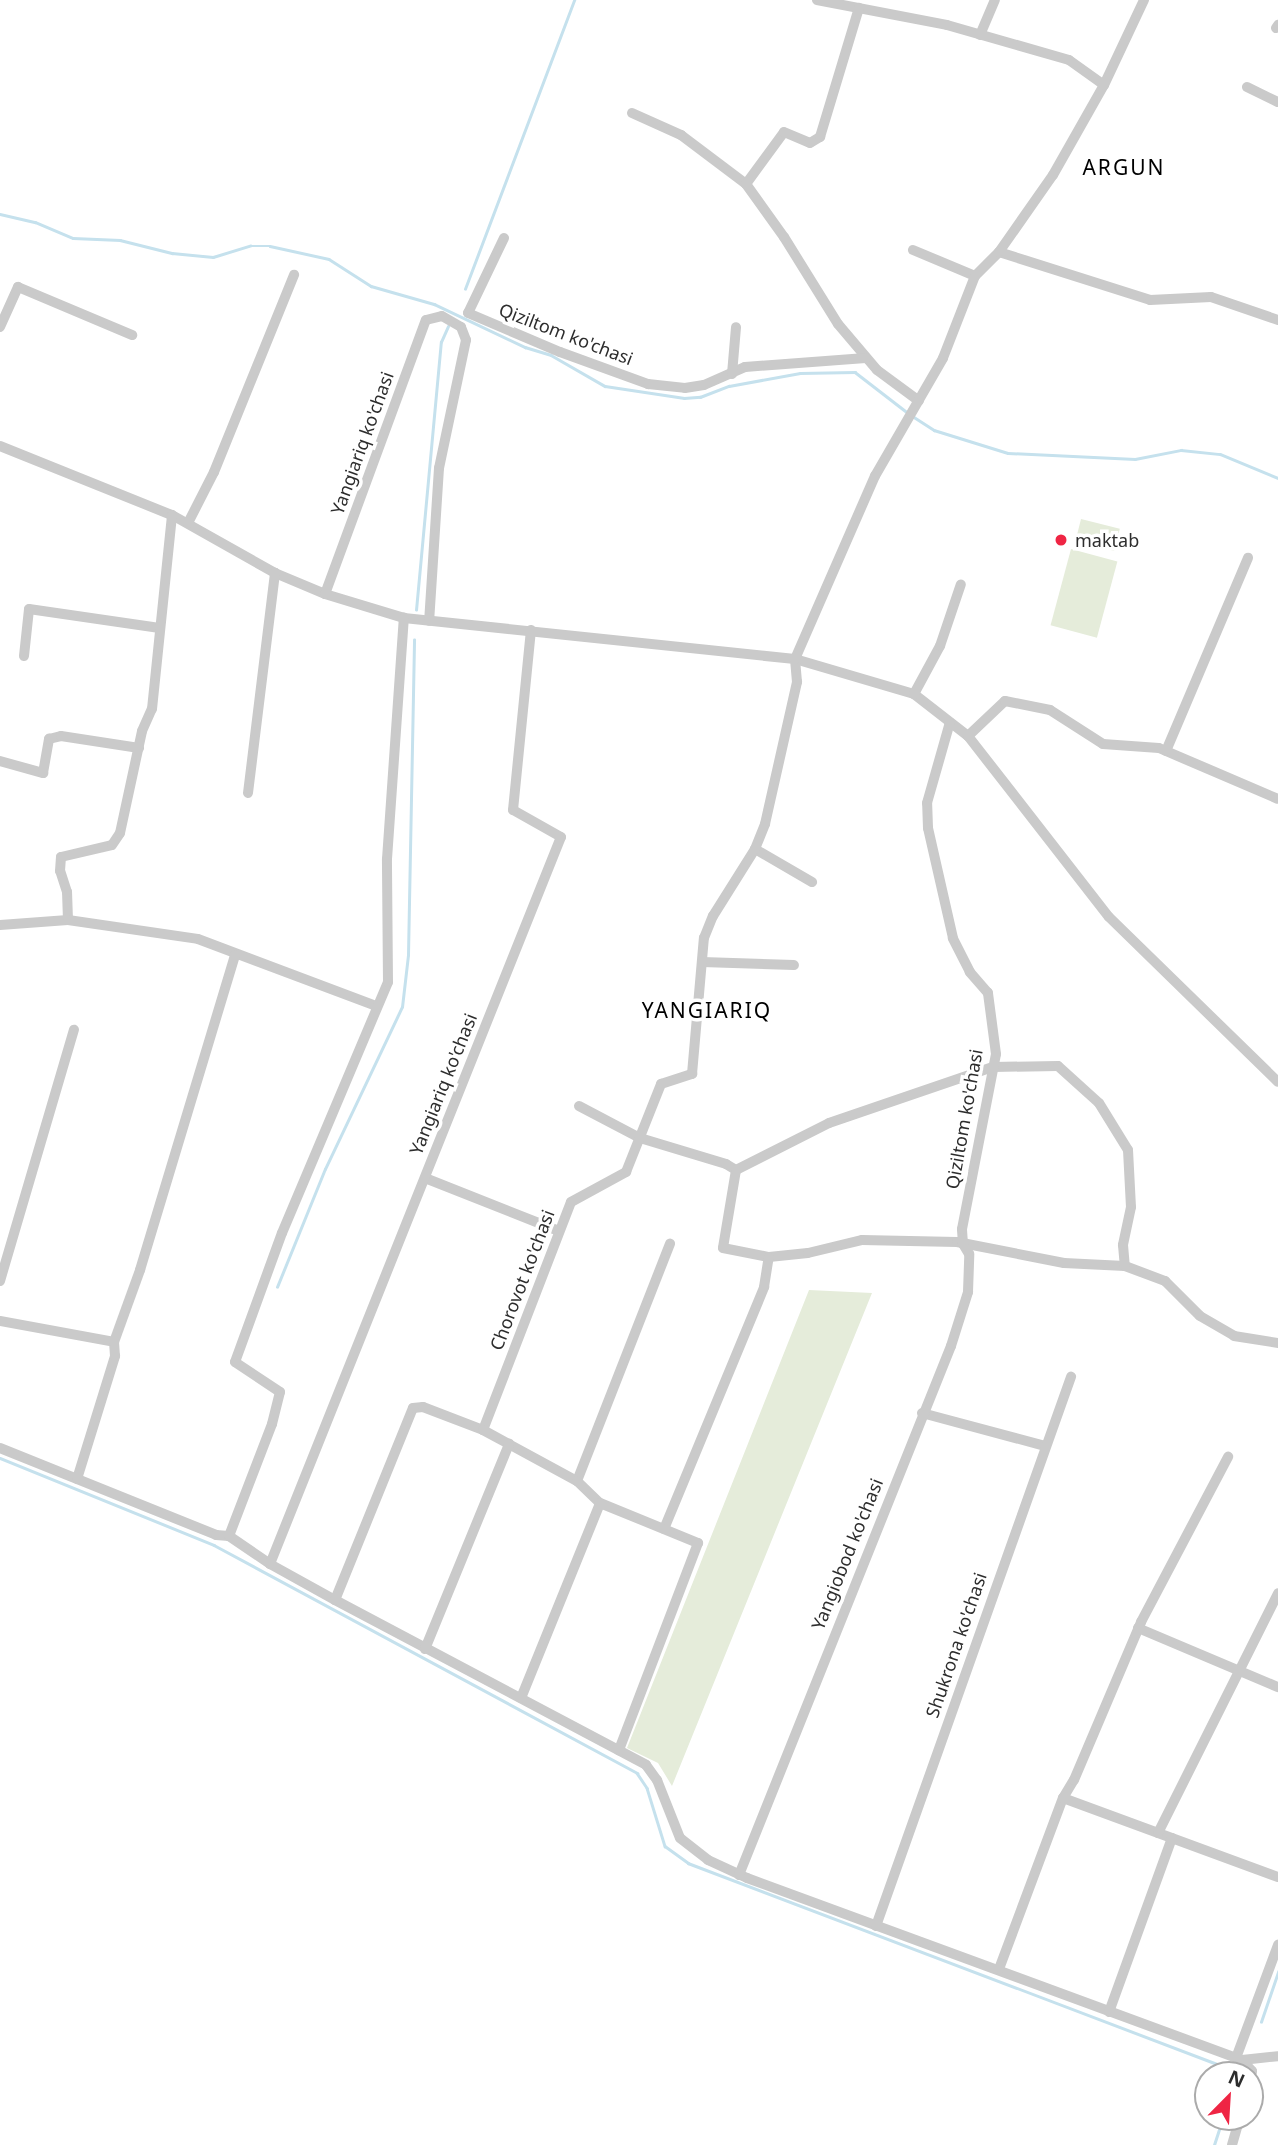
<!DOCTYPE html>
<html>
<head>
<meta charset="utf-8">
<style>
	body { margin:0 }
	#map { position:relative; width:1278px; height:2145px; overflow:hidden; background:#fff; font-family:"Noto Sans",sans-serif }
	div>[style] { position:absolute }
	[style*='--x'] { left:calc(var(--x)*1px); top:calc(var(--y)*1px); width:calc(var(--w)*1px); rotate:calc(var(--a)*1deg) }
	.green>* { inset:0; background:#e5ecda; transform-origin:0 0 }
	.stream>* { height:2.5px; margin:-1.25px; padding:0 1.25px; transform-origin:1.25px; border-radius:1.25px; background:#c5e1ed }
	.minor>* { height:10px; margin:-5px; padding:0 5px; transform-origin:5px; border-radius:5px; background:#cacaca }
	.dots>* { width:19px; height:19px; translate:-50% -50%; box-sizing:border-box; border:4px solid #fff; border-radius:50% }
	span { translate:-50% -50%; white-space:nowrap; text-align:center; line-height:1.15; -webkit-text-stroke:7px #fff; paint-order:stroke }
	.street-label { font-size:18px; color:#2d2d2d }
	.poi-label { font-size:18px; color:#2d2d2d }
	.left { translate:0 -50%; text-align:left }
	.quarter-label { font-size:21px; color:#000; letter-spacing:2px }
	.north { position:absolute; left:1194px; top:2061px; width:70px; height:70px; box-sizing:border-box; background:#fff; border:2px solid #ababab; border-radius:50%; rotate:24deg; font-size:19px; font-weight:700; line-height:28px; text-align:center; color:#2d2d2d }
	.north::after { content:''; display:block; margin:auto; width:24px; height:32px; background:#ef2544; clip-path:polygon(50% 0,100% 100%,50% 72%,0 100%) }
</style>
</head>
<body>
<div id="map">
	<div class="green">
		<i style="left:1081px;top:519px;width:40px;height:23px;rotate:14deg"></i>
		<i style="left:1071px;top:549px;width:48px;height:79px;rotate:15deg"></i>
		<i style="clip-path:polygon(809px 1290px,872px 1293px,672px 1786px,658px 1763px,627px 1748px)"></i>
	</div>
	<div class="stream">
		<i style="--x:0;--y:214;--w:36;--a:13"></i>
		<i style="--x:35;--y:222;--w:41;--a:22.8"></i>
		<i style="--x:73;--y:238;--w:47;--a:2.4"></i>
		<i style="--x:120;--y:240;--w:54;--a:14"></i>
		<i style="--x:172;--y:253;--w:41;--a:5.6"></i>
		<i style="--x:213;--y:257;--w:39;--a:-17"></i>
		<i style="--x:250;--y:246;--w:20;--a:0"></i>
		<i style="--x:270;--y:246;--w:60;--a:12.4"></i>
		<i style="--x:329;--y:259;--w:50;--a:32.7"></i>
		<i style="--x:371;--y:286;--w:66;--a:15.9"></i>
		<i style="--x:434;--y:304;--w:101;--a:25.3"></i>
		<i style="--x:525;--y:347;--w:27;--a:17"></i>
		<i style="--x:551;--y:355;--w:62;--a:29.9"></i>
		<i style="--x:605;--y:386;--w:80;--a:8.6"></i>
		<i style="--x:684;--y:398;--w:16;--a:-4"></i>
		<i style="--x:700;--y:397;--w:31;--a:-21"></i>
		<i style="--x:729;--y:386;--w:72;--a:-10.4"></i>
		<i style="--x:800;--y:373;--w:55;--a:-1"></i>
		<i style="--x:855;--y:372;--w:67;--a:37.7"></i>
		<i style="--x:465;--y:289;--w:309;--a:-69.3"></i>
		<i style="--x:914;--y:417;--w:24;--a:33"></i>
		<i style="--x:934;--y:430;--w:77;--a:17.3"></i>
		<i style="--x:1008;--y:453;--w:127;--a:2.7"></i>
		<i style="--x:1135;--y:459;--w:47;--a:-11.1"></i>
		<i style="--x:1181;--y:450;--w:39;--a:6"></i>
		<i style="--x:1220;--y:454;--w:63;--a:22.5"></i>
		<i style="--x:416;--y:610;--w:269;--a:-84.7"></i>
		<i style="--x:441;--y:342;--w:17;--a:-66"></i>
		<i style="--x:277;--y:1287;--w:127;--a:-67.9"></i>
		<i style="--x:325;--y:1169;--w:179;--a:-64.6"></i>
		<i style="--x:402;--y:1007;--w:52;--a:-83.4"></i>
		<i style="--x:408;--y:955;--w:315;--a:-88.9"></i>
		<i style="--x:0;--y:1458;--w:231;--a:22.1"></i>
		<i style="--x:214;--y:1545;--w:481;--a:28.3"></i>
		<i style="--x:637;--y:1773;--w:18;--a:56"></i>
		<i style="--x:647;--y:1788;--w:61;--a:72.8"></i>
		<i style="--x:665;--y:1846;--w:29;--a:36"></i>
		<i style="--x:688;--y:1863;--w:574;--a:20.8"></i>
		<i style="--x:1225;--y:2067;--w:13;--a:39"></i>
		<i style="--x:1261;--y:2022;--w:53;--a:-71.2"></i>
		<i style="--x:1214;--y:2145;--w:29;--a:-72"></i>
	</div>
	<div class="minor">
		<i style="--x:817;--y:0;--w:132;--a:10.9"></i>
		<i style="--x:947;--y:25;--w:127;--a:16"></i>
		<i style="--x:1069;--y:60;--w:43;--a:35.5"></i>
		<i style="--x:1276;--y:28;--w:4;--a:-56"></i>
		<i style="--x:980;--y:35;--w:38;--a:-67"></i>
		<i style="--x:1247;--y:87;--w:34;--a:26"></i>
		<i style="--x:632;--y:113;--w:54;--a:24.2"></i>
		<i style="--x:681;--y:135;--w:81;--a:37"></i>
		<i style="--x:746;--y:184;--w:65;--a:54.4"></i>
		<i style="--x:784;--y:237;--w:102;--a:58.2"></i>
		<i style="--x:838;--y:324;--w:60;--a:49.7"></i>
		<i style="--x:877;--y:370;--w:52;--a:36.4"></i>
		<i style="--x:746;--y:184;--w:64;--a:-53.8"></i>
		<i style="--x:784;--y:132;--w:28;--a:23"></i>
		<i style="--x:810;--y:143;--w:12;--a:-31"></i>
		<i style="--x:820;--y:137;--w:135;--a:-73.2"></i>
		<i style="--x:504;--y:238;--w:83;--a:115.6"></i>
		<i style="--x:468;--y:313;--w:100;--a:23"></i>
		<i style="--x:560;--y:352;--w:94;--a:20"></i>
		<i style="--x:648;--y:384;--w:37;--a:6"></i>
		<i style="--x:685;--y:388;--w:19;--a:-9"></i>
		<i style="--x:704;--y:385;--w:45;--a:-23.7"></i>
		<i style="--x:745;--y:367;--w:121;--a:-4.3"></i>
		<i style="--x:913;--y:250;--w:67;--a:22.8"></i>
		<i style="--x:999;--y:252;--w:158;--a:17.6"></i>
		<i style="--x:1150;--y:300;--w:61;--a:-2.8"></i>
		<i style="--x:1211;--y:297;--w:71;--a:18.9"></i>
		<i style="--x:0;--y:327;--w:44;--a:-65.8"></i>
		<i style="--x:18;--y:287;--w:124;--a:22.8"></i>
		<i style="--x:732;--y:374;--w:47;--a:-85.1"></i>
		<i style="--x:0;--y:446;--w:185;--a:21.9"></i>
		<i style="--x:172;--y:515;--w:118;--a:29.4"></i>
		<i style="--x:275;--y:573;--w:54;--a:22.8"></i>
		<i style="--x:325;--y:594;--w:83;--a:16.9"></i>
		<i style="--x:404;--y:618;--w:393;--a:6"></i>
		<i style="--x:795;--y:659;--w:124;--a:16.4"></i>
		<i style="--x:914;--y:694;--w:68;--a:37.9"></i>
		<i style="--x:968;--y:736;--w:229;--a:52.1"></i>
		<i style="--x:1109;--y:917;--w:236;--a:44.3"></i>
		<i style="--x:188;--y:523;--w:57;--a:-63"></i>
		<i style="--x:214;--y:472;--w:213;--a:-67.9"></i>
		<i style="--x:325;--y:594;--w:292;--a:-69.8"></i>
		<i style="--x:426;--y:320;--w:16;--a:-14"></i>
		<i style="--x:442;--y:316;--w:22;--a:30"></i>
		<i style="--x:461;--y:327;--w:14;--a:69"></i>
		<i style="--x:466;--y:340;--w:131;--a:101.9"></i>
		<i style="--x:439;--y:468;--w:153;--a:93.7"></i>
		<i style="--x:24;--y:656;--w:47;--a:-83.9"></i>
		<i style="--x:29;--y:609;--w:132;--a:8.3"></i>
		<i style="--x:914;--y:694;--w:55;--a:-61.6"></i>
		<i style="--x:940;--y:646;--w:65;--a:-71.3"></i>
		<i style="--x:968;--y:736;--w:51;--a:-43.4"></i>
		<i style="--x:1005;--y:701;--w:46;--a:11.3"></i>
		<i style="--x:1050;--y:710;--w:63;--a:32.7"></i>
		<i style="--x:1103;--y:744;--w:56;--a:4.1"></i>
		<i style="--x:1159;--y:748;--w:129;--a:23.2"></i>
		<i style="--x:1166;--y:751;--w:210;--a:-67"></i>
		<i style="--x:0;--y:761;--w:45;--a:15.6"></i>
		<i style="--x:43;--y:773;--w:35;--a:-80"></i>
		<i style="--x:49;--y:739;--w:12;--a:-14"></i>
		<i style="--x:61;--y:736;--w:79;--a:8.7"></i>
		<i style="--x:248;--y:793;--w:222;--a:-83"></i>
		<i style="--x:755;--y:849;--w:66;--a:30.1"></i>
		<i style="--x:68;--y:920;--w:28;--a:-92"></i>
		<i style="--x:67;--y:892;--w:22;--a:-108"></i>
		<i style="--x:60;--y:871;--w:14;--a:-86"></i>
		<i style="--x:61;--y:857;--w:52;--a:-13.2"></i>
		<i style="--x:112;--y:845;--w:14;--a:-56"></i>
		<i style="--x:120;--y:833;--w:104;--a:-77.8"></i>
		<i style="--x:142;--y:731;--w:24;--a:-66"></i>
		<i style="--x:152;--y:709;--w:195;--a:-84.1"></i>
		<i style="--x:0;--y:925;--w:68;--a:-4.2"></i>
		<i style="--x:68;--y:920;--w:131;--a:8.3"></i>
		<i style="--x:198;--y:939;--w:190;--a:20.6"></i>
		<i style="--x:702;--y:962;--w:92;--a:1.9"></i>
		<i style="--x:579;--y:1106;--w:69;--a:27.7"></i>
		<i style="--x:640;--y:1138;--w:90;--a:16.8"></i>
		<i style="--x:726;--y:1164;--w:12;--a:31"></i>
		<i style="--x:736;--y:1170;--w:79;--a:99.5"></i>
		<i style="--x:723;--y:1248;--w:47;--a:11.1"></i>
		<i style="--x:769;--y:1257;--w:39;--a:-6"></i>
		<i style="--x:808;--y:1253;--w:56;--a:-13.5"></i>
		<i style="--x:862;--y:1240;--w:95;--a:1.2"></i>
		<i style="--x:957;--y:1242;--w:109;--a:11.1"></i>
		<i style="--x:1064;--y:1263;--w:61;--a:2.8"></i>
		<i style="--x:1125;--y:1266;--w:43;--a:20.6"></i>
		<i style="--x:1165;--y:1281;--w:49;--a:45"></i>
		<i style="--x:1200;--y:1316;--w:39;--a:30"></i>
		<i style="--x:1234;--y:1336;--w:45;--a:9"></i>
		<i style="--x:736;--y:1170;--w:104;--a:-26.8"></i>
		<i style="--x:829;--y:1123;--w:173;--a:-18.9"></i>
		<i style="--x:993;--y:1067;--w:65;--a:-0.9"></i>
		<i style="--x:1058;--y:1066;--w:55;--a:42.1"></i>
		<i style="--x:1099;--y:1103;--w:55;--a:58.3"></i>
		<i style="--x:1128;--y:1150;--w:57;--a:87"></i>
		<i style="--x:1131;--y:1207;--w:39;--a:102"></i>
		<i style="--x:1123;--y:1245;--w:21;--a:85"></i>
		<i style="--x:425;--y:1178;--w:144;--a:21.6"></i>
		<i style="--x:0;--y:1281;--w:262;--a:-73.6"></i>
		<i style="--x:0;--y:1321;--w:116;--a:10.4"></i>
		<i style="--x:922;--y:1413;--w:127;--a:15"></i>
		<i style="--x:483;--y:1430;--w:244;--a:-68.9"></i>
		<i style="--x:571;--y:1202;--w:63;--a:-28.6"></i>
		<i style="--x:626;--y:1172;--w:95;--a:-68.3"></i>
		<i style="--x:661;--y:1084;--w:33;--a:-18"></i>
		<i style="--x:692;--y:1074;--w:137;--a:-85"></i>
		<i style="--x:704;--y:938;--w:24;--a:-68"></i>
		<i style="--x:713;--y:916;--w:79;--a:-57.9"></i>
		<i style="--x:755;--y:849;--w:27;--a:-68"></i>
		<i style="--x:765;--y:824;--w:146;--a:-77.3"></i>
		<i style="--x:797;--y:682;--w:23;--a:-95"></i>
		<i style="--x:795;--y:659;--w:200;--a:-66.4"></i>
		<i style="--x:875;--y:476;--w:136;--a:-60"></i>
		<i style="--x:943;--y:358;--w:88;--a:-68.7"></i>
		<i style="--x:975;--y:276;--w:34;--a:-45"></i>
		<i style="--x:999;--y:252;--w:94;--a:-55"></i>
		<i style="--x:1053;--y:175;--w:103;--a:-60.5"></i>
		<i style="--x:1104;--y:85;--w:94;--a:-64.8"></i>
		<i style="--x:0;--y:1448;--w:233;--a:21.9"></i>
		<i style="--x:216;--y:1535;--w:13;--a:4"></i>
		<i style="--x:229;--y:1536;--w:50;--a:34.3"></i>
		<i style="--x:270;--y:1564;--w:74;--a:29"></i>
		<i style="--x:335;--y:1600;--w:352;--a:27.9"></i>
		<i style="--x:646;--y:1765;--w:19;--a:54"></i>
		<i style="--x:657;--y:1780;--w:62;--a:68.4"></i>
		<i style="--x:680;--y:1838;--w:36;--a:38"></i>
		<i style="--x:708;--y:1860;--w:43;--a:24.8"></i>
		<i style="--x:747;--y:1878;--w:527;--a:20.19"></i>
		<i style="--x:1242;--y:2060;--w:15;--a:48"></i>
		<i style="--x:1252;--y:2071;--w:8;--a:104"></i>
		<i style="--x:77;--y:1479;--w:129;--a:-72.8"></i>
		<i style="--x:115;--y:1356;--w:14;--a:-94"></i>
		<i style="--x:114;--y:1342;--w:77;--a:-70.1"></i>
		<i style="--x:140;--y:1270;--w:329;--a:-73.2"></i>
		<i style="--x:577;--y:1481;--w:255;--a:-68.6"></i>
		<i style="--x:664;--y:1529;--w:262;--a:-67.5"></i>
		<i style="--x:764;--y:1287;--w:30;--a:-81"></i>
		<i style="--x:229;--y:1536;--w:120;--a:-69"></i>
		<i style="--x:272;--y:1424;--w:33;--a:-76"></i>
		<i style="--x:280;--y:1392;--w:54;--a:-146.3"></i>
		<i style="--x:235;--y:1362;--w:137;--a:-70"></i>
		<i style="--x:282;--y:1233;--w:272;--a:-67.1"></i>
		<i style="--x:388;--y:982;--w:123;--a:-90.5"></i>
		<i style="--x:387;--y:859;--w:242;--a:-86"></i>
		<i style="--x:270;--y:1564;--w:783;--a:-68.19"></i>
		<i style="--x:561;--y:837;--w:55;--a:-150.6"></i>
		<i style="--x:513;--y:810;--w:181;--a:-84.3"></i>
		<i style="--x:335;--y:1600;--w:207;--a:-67.9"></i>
		<i style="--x:413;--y:1408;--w:10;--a:-6"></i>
		<i style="--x:423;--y:1407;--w:64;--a:21"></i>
		<i style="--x:483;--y:1430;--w:107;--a:28.5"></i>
		<i style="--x:577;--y:1481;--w:32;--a:44"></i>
		<i style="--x:600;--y:1503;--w:106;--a:22.2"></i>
		<i style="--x:698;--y:1543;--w:222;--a:110.9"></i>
		<i style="--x:1138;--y:1628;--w:152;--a:22.9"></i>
		<i style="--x:425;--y:1649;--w:222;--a:-67.7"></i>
		<i style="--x:521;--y:1698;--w:210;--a:-67.9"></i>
		<i style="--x:1063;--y:1798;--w:229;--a:20.2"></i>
		<i style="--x:1158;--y:1833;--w:268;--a:-63.4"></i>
		<i style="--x:739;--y:1875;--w:570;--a:-68.16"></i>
		<i style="--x:951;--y:1346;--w:57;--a:-72.5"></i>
		<i style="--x:968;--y:1292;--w:38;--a:-88"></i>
		<i style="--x:969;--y:1254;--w:12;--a:-121"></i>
		<i style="--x:963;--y:1244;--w:15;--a:-94"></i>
		<i style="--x:962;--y:1229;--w:178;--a:-79"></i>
		<i style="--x:996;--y:1054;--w:62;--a:-97.5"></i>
		<i style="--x:988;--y:993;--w:28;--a:-131"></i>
		<i style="--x:970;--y:972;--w:38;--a:-117"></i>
		<i style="--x:953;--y:938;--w:113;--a:-102.8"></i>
		<i style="--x:928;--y:828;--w:25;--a:-92"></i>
		<i style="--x:927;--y:803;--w:84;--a:-74.1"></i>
		<i style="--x:876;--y:1926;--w:583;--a:-70.45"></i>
		<i style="--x:999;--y:1969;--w:183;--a:-69.5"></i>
		<i style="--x:1063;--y:1798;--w:21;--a:-59"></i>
		<i style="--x:1074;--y:1780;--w:172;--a:-67"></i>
		<i style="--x:1141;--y:1622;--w:187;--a:-62.2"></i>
		<i style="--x:1109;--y:2012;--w:185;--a:-70.1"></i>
		<i style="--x:1236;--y:2058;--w:121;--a:-69.6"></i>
		<i style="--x:1242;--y:2060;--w:36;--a:-6"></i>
		<i style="--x:1232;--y:2145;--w:29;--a:-74"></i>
	</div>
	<div class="dots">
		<i style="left:1061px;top:540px;background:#ef2544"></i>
	</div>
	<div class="street-label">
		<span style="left:566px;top:334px;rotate:21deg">Qiziltom ko'chasi</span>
		<span style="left:362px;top:443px;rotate:-70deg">Yangiariq ko'chasi</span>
		<span style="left:443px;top:1084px;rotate:-68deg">Yangiariq ko'chasi</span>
		<span style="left:964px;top:1119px;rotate:-80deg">Qiziltom ko'chasi</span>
		<span style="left:522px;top:1280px;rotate:-69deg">Chorovot ko'chasi</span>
		<span style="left:847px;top:1554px;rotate:-68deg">Yangiobod ko'chasi</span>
		<span style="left:956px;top:1645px;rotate:-71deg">Shukrona ko'chasi</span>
	</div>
	<div class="poi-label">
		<span class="left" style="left:1075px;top:540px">maktab</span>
	</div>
	<div class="quarter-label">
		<span style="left:1124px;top:167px">ARGUN</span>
		<span style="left:707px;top:1010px">YANGIARIQ</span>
	</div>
	<div class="north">N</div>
</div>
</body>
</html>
